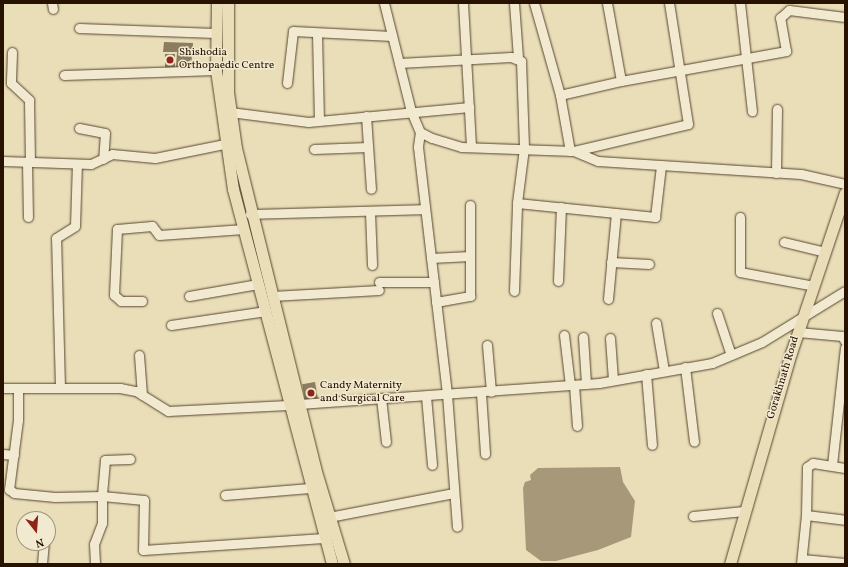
<!DOCTYPE html>
<html>
<head>
<meta charset="utf-8">
<style>
	body { margin:0 }
	#map { position:relative; width:848px; height:567px; overflow:hidden; background:#e9deb8; font-family:Vollkorn,serif }
	div>[style] { position:absolute }
	[style*='--x'] { left:calc(var(--x)*1px); top:calc(var(--y)*1px); width:calc(var(--w)*1px); rotate:calc(var(--a)*1deg) }
	.water>* { inset:0; background:#a79879 }
	.building>* { inset:0; background:#8c7c60; transform-origin:0 0 }
	.roads { filter:drop-shadow(0 0 1px #58442e) drop-shadow(0 0 1px #58442e) }
	.minor>* { height:9px; margin:-4.5px; padding:0 4.5px; transform-origin:4.5px; border-radius:4.5px; background:#f1ead1 }
	.major>* { height:11px; margin:-5.5px; padding:0 5.5px; transform-origin:5.5px; border-radius:5.5px; background:#e9deb8 }
	.dots>* { width:11px; height:11px; translate:-50% -50%; box-sizing:border-box; border:2px solid #f1ead1; border-radius:50% }
	span { translate:-50% -50%; white-space:nowrap; text-align:center; line-height:1.15; -webkit-text-stroke:3px #f1ead1; paint-order:stroke }
	.poi-label { font-size:11px; color:#271100 }
	.left { translate:0 -50%; text-align:left }
	.street-label { font-size:11px; color:#271100 }
	.frame { position:absolute; inset:0; border:4px solid #271100; pointer-events:none }
	.north { position:absolute; left:16px; top:511px; width:40px; height:40px; box-sizing:border-box; background:#f1ead1; border:1px solid #a0937d; border-radius:50%; rotate:163deg; font-size:11px; font-weight:700; line-height:16px; text-align:center; color:#271100 }
	.north::after { content:''; display:block; margin:auto; width:14px; height:18px; background:#8f2418; clip-path:polygon(50% 0,100% 100%,50% 72%,0 100%) }
</style>
</head>
<body>
<div id="map">
	<div class="water">
		<i style="clip-path:polygon(620px 467px,623px 482px,635px 501px,631px 537px,598px 550px,556px 561px,541px 561px,526px 550px,523px 488px,525px 482px,531px 480px,530px 475px,538px 468px)"></i>
	</div>
	<div class="building">
		<i style="clip-path:polygon(164px 42px,193px 43px,191px 68px,176px 67px,177px 52px,163px 52px)"></i>
		<i style="left:165px;top:54px;width:10px;height:14px"></i>
		<i style="left:315px;top:382px;width:17px;height:13px;rotate:80deg"></i>
	</div>
	<div class="roads">
		<div class="minor">
			<i style="--x:52;--y:3;--w:6;--a:81"></i>
			<i style="--x:384;--y:3;--w:111;--a:76"></i>
			<i style="--x:411;--y:111;--w:23;--a:67"></i>
			<i style="--x:420;--y:132;--w:13;--a:27"></i>
			<i style="--x:432;--y:138;--w:30;--a:17"></i>
			<i style="--x:461;--y:147;--w:113;--a:2"></i>
			<i style="--x:574;--y:151;--w:26;--a:23"></i>
			<i style="--x:598;--y:161;--w:203;--a:3.7"></i>
			<i style="--x:801;--y:174;--w:45;--a:12.8"></i>
			<i style="--x:463;--y:3;--w:144;--a:86.8"></i>
			<i style="--x:514;--y:3;--w:55;--a:85.8"></i>
			<i style="--x:534;--y:3;--w:96;--a:74.2"></i>
			<i style="--x:560;--y:95;--w:57;--a:79.9"></i>
			<i style="--x:607;--y:3;--w:79;--a:79.8"></i>
			<i style="--x:621;--y:81;--w:168;--a:-10.3"></i>
			<i style="--x:786;--y:51;--w:34;--a:-100"></i>
			<i style="--x:780;--y:18;--w:12;--a:-42"></i>
			<i style="--x:789;--y:10;--w:56;--a:7.1"></i>
			<i style="--x:740;--y:3;--w:109;--a:83.7"></i>
			<i style="--x:79;--y:28;--w:136;--a:2.1"></i>
			<i style="--x:317;--y:33;--w:87;--a:88.7"></i>
			<i style="--x:12;--y:52;--w:31;--a:92"></i>
			<i style="--x:11;--y:83;--w:25;--a:43"></i>
			<i style="--x:29;--y:100;--w:62;--a:89.1"></i>
			<i style="--x:399;--y:63;--w:112;--a:-3.1"></i>
			<i style="--x:511;--y:57;--w:11;--a:22"></i>
			<i style="--x:521;--y:61;--w:87;--a:88"></i>
			<i style="--x:524;--y:148;--w:55;--a:97.3"></i>
			<i style="--x:64;--y:75;--w:152;--a:-1.9"></i>
			<i style="--x:287;--y:83;--w:52;--a:-83.4"></i>
			<i style="--x:293;--y:31;--w:99;--a:2.9"></i>
			<i style="--x:560;--y:95;--w:63;--a:-12.9"></i>
			<i style="--x:230;--y:112;--w:79;--a:7.3"></i>
			<i style="--x:308;--y:122;--w:162;--a:-5.3"></i>
			<i style="--x:366;--y:116;--w:73;--a:86.1"></i>
			<i style="--x:79;--y:128;--w:26;--a:11"></i>
			<i style="--x:105;--y:133;--w:26;--a:94"></i>
			<i style="--x:420;--y:132;--w:15;--a:98"></i>
			<i style="--x:418;--y:147;--w:249;--a:83.3"></i>
			<i style="--x:447;--y:394;--w:133;--a:85.7"></i>
			<i style="--x:314;--y:149;--w:54;--a:-2.1"></i>
			<i style="--x:574;--y:151;--w:117;--a:-13.3"></i>
			<i style="--x:688;--y:124;--w:122;--a:-98.9"></i>
			<i style="--x:3;--y:161;--w:88;--a:2"></i>
			<i style="--x:91;--y:164;--w:23;--a:-25"></i>
			<i style="--x:112;--y:154;--w:43;--a:5.3"></i>
			<i style="--x:155;--y:158;--w:70;--a:-11.5"></i>
			<i style="--x:27;--y:162;--w:55;--a:89"></i>
			<i style="--x:776;--y:173;--w:64;--a:-89.1"></i>
			<i style="--x:370;--y:212;--w:53;--a:87.8"></i>
			<i style="--x:250;--y:214;--w:175;--a:-1.6"></i>
			<i style="--x:740;--y:217;--w:55;--a:90"></i>
			<i style="--x:740;--y:272;--w:75;--a:10.7"></i>
			<i style="--x:784;--y:242;--w:42;--a:13.7"></i>
			<i style="--x:431;--y:258;--w:39;--a:-3"></i>
			<i style="--x:611;--y:262;--w:38;--a:3"></i>
			<i style="--x:558;--y:281;--w:74;--a:-87.7"></i>
			<i style="--x:379;--y:282;--w:55;--a:0"></i>
			<i style="--x:514;--y:291;--w:88;--a:-88"></i>
			<i style="--x:517;--y:203;--w:139;--a:5.8"></i>
			<i style="--x:655;--y:217;--w:51;--a:-83.3"></i>
			<i style="--x:189;--y:296;--w:70;--a:-9.9"></i>
			<i style="--x:272;--y:296;--w:107;--a:-3.2"></i>
			<i style="--x:608;--y:299;--w:86;--a:-84.7"></i>
			<i style="--x:142;--y:301;--w:21;--a:180"></i>
			<i style="--x:121;--y:301;--w:9;--a:-139"></i>
			<i style="--x:114;--y:295;--w:66;--a:-87.4"></i>
			<i style="--x:117;--y:229;--w:35;--a:-5"></i>
			<i style="--x:152;--y:226;--w:11;--a:52"></i>
			<i style="--x:159;--y:235;--w:85;--a:-4"></i>
			<i style="--x:436;--y:302;--w:35;--a:-10"></i>
			<i style="--x:470;--y:296;--w:91;--a:-90"></i>
			<i style="--x:717;--y:313;--w:44;--a:71.6"></i>
			<i style="--x:656;--y:323;--w:49;--a:80.5"></i>
			<i style="--x:171;--y:325;--w:96;--a:-8.4"></i>
			<i style="--x:798;--y:332;--w:44;--a:5.2"></i>
			<i style="--x:842;--y:336;--w:6;--a:59"></i>
			<i style="--x:564;--y:335;--w:50;--a:83.2"></i>
			<i style="--x:583;--y:337;--w:47;--a:86.3"></i>
			<i style="--x:610;--y:338;--w:42;--a:85.9"></i>
			<i style="--x:487;--y:345;--w:47;--a:85.1"></i>
			<i style="--x:139;--y:355;--w:40;--a:85.7"></i>
			<i style="--x:685;--y:367;--w:75;--a:83.1"></i>
			<i style="--x:646;--y:374;--w:71;--a:85.2"></i>
			<i style="--x:574;--y:385;--w:41;--a:85.8"></i>
			<i style="--x:3;--y:388;--w:117;--a:0"></i>
			<i style="--x:120;--y:388;--w:16;--a:11"></i>
			<i style="--x:136;--y:391;--w:38;--a:32"></i>
			<i style="--x:168;--y:411;--w:120;--a:-2.9"></i>
			<i style="--x:18;--y:388;--w:32;--a:90"></i>
			<i style="--x:18;--y:420;--w:70;--a:97.4"></i>
			<i style="--x:9;--y:489;--w:6;--a:39"></i>
			<i style="--x:14;--y:493;--w:41;--a:5.6"></i>
			<i style="--x:55;--y:497;--w:47;--a:-1.2"></i>
			<i style="--x:102;--y:496;--w:27;--a:90"></i>
			<i style="--x:102;--y:523;--w:22;--a:111"></i>
			<i style="--x:94;--y:544;--w:20;--a:87"></i>
			<i style="--x:60;--y:388;--w:150;--a:-91.5"></i>
			<i style="--x:56;--y:238;--w:22;--a:-32"></i>
			<i style="--x:75;--y:226;--w:62;--a:-88.2"></i>
			<i style="--x:481;--y:393;--w:61;--a:86.2"></i>
			<i style="--x:426;--y:396;--w:69;--a:85"></i>
			<i style="--x:381;--y:398;--w:44;--a:83.5"></i>
			<i style="--x:299;--y:404;--w:301;--a:-4"></i>
			<i style="--x:599;--y:383;--w:115;--a:-10"></i>
			<i style="--x:712;--y:363;--w:54;--a:-22.8"></i>
			<i style="--x:762;--y:342;--w:97;--a:-31.6"></i>
			<i style="--x:3;--y:454;--w:11;--a:5"></i>
			<i style="--x:130;--y:459;--w:25;--a:178"></i>
			<i style="--x:105;--y:460;--w:36;--a:95"></i>
			<i style="--x:102;--y:496;--w:42;--a:5.4"></i>
			<i style="--x:144;--y:500;--w:50;--a:91.1"></i>
			<i style="--x:143;--y:550;--w:181;--a:-3.8"></i>
			<i style="--x:832;--y:465;--w:118;--a:-83.7"></i>
			<i style="--x:225;--y:495;--w:85;--a:-4.7"></i>
			<i style="--x:806;--y:515;--w:48;--a:-88.8"></i>
			<i style="--x:807;--y:467;--w:7;--a:-34"></i>
			<i style="--x:813;--y:463;--w:32;--a:9"></i>
			<i style="--x:693;--y:516;--w:51;--a:-5.6"></i>
			<i style="--x:329;--y:517;--w:127;--a:-10.9"></i>
			<i style="--x:802;--y:559;--w:43;--a:5.3"></i>
			<i style="--x:42;--y:564;--w:21;--a:-85"></i>
			<i style="--x:801;--y:564;--w:49;--a:-84.2"></i>
			<i style="--x:806;--y:515;--w:39;--a:7"></i>
		</div>
		<div class="major">
			<i style="--x:217;--y:3;--w:67;--a:90.9"></i>
			<i style="--x:216;--y:70;--w:120;--a:81.9"></i>
			<i style="--x:233;--y:189;--w:388;--a:75.2"></i>
			<i style="--x:228;--y:3;--w:89;--a:90"></i>
			<i style="--x:228;--y:92;--w:57;--a:81.9"></i>
			<i style="--x:236;--y:148;--w:330;--a:76.1"></i>
			<i style="--x:315;--y:468;--w:100;--a:73.2"></i>
			<i style="--x:730;--y:564;--w:220;--a:-73.9"></i>
			<i style="--x:791;--y:353;--w:169;--a:-71.4"></i>
		</div>
	</div>
	<div class="dots">
		<i style="left:170px;top:60px;background:#8f2418"></i>
		<i style="left:311px;top:393px;background:#8f2418"></i>
	</div>
	<div class="poi-label">
		<span class="left" style="left:179px;top:60px">Shishodia<br>Orthopaedic Centre</span>
		<span class="left" style="left:320px;top:393px">Candy Maternity<br>and Surgical Care</span>
	</div>
	<div class="street-label">
		<span style="left:784px;top:378px;rotate:-73deg">Gorakhnath Road</span>
	</div>
	<div class="frame"></div>
	<div class="north">N</div>
</div>
</body>
</html>
